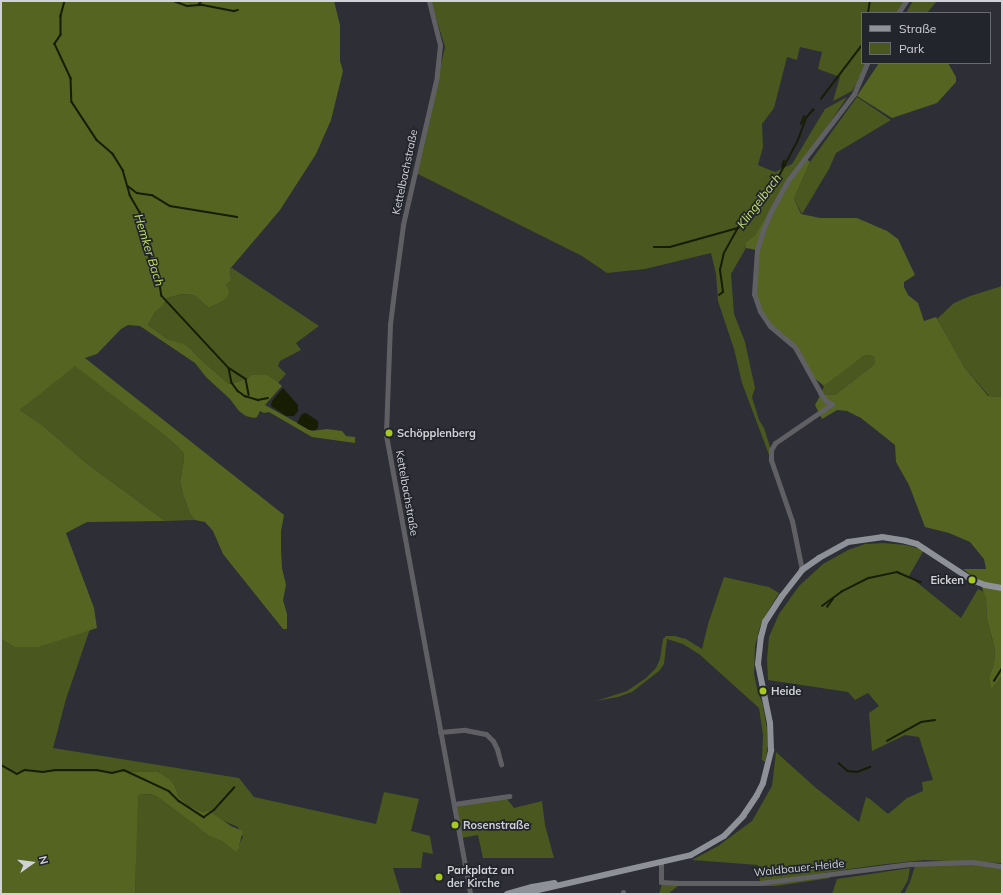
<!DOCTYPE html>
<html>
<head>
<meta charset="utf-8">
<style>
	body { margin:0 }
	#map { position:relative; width:1003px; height:895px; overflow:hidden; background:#2d2e36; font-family:Mulish,sans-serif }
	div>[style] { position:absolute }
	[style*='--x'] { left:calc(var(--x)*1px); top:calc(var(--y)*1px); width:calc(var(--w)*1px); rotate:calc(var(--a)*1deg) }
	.green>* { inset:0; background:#4a571f }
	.forest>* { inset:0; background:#556421 }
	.water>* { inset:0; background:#171d03 }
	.stream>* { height:1.5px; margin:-0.75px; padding:0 0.75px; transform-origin:0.75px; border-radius:0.75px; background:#171d03 }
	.minor>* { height:5px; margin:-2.5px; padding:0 2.5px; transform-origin:2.5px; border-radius:2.5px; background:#606064 }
	.major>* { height:6px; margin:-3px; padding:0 3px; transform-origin:3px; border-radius:3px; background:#8f9199 }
	.dots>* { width:11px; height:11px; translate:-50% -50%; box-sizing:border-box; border:2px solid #23252c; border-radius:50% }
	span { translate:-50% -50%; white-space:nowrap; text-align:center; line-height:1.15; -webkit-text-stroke:3.5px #23252c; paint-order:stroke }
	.street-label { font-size:11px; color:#d1d2d7 }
	.poi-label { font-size:11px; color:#d1d2d7; font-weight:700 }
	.left { translate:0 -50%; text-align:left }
	.right { translate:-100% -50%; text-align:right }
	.water-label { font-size:12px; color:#c4e06b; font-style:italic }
	.frame { position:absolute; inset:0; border:2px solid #d1d2d7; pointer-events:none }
	.legend { position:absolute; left:861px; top:12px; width:130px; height:52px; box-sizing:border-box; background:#23252c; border:1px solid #696a70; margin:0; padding:5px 7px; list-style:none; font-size:12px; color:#d1d2d7 }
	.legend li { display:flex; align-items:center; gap:8px; height:20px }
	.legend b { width:20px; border:1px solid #696a70 }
	.north { position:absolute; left:12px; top:843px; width:40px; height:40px; -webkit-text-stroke:3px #23252c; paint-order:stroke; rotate:76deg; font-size:11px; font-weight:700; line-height:16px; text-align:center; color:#d1d2d7 }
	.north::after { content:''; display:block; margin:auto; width:14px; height:18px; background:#d1d2d7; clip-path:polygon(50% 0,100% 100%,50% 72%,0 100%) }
</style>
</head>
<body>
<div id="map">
	<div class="green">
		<i style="clip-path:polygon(431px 1px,905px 1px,898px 13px,862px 13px,862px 63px,870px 63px,852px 91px,833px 101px,840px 77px,818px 69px,822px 52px,800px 47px,797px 60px,787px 57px,774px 108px,762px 124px,763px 147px,758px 165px,775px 172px,792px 164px,825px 109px,847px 97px,755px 235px,745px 243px,746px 248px,731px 274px,734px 314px,745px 342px,755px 388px,752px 397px,759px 420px,764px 428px,771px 450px,771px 460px,742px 383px,734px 349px,718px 301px,716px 274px,711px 253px,645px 269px,607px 273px,582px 256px,416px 173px,445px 47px)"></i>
		<i style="clip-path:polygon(913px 1px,937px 1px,927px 13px,906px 13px)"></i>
		<i style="clip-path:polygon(857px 97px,891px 120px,836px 153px,829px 169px,802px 214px,794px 199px,810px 162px)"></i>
		<i style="clip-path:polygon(232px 268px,319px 326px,296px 343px,301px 350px,280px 361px,278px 366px,286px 374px,278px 383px,274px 379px,267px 375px,251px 375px,247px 379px,229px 384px,199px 358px,191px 349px,167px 339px,148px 325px,155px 312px,163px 306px,167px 298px,182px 294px,194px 295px,209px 308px,223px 301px,226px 285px,231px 281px,230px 269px)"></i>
		<i style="clip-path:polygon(1002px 286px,1002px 397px,1000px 397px,989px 396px,965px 368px,937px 319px,954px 303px,970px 296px)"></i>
		<i style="clip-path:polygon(870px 355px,875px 358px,875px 363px,871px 367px,835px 395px,821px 394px,824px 386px,853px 362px,863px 356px)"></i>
		<i style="clip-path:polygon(75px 365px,168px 438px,183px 452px,184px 459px,180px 482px,183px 494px,190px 514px,195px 520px,165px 521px,90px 466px,42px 425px,20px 410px)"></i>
		<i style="clip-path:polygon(884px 543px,906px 545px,924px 550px,909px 576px,961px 618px,978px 589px,984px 592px,986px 599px,987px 619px,995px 649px,994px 663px,989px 678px,991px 688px,1002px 676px,1002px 863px,924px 860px,878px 865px,760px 882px,758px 865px,692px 860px,718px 846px,752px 821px,772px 786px,776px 752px,816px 788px,859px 822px,866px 797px,870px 799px,888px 814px,907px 798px,923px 791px,922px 782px,933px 780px,919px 737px,905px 735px,872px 751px,869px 713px,879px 706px,868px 693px,855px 700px,848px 692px,768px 680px,767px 659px,769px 637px,779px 614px,799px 586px,823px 564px,848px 550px,865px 544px)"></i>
		<i style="clip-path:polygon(724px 577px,769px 587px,779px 593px,768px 611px,760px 627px,755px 646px,754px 674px,758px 693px,762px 701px,767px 728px,768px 746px,765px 762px,762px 760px,763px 735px,759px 708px,699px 654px,683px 644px,667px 639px,664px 664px,659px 671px,632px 692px,618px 697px,596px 701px,627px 691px,646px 678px,656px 668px,660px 659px,663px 639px,666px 636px,675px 636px,686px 639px,702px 649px,708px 624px)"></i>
		<i style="clip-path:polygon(90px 629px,66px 699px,53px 748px,239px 778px,254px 797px,376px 824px,384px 792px,419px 799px,411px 831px,430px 836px,433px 854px,423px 852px,421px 868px,393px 868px,401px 894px,135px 894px,137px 795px,150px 794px,156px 796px,198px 827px,222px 841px,235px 851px,243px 837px,238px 827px,189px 806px,178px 796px,175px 786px,169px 780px,158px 772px,11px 771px,1px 763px,1px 639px,14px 647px,39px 647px)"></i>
		<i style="clip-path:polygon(504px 795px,514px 808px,542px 801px,545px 825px,554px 858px,483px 858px,478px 835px,461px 838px,454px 804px)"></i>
		<i style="clip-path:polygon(970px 864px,1002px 868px,1002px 894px,904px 894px,910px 882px,915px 866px)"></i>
		<i style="clip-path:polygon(910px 868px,908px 880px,900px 894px,832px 894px,837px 879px)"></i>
		<i style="clip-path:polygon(830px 876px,830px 878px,776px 886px,678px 886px,668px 894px,659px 894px,662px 884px,718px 884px)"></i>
	</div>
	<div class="forest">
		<i style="clip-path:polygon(1px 1px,334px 1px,340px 25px,340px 61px,343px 71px,331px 120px,316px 154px,280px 210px,230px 269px,231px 281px,226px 285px,229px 291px,228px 296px,223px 301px,209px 308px,194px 295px,182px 294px,167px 298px,163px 306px,155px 312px,148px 325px,167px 339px,183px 344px,191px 349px,199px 358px,229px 384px,247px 379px,251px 375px,267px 375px,274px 379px,282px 386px,265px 405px,312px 431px,327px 429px,342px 431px,346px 436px,355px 437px,355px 443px,312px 437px,269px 412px,264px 413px,260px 411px,257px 417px,254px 418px,246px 416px,239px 411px,230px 399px,206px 377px,195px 363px,140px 326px,128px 325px,121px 329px,97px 354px,85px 358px,284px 515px,281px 531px,281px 549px,282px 568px,286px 585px,283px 600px,287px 614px,287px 629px,283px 629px,223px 554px,213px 531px,205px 522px,195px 520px,190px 514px,183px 494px,180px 482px,184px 459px,183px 452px,168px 438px,75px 366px,20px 410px,42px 425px,90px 466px,165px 521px,87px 522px,66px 533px,94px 608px,97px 628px,39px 647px,14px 647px,1px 639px)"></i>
		<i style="clip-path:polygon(879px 63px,948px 63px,956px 77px,956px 82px,937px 103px,892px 118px,857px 96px)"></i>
		<i style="clip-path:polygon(804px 156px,810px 162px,794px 199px,801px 214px,820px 218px,857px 218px,887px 231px,898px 239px,915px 275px,904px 282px,904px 287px,908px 295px,918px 303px,924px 321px,936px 317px,965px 368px,988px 396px,1002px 397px,1002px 676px,991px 689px,989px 678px,994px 663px,995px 649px,987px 619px,986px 599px,980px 582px,963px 569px,986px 569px,984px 559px,970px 542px,949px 533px,925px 527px,909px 485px,896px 462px,895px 445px,861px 418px,847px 411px,837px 410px,822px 419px,815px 405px,821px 394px,835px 395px,871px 367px,875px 363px,875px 358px,870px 355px,863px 356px,824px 386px,812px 376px,795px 347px,770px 326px,754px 294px,757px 250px,746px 248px,745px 243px,755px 235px)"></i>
		<i style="clip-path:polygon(1px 763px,11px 771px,158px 772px,169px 779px,175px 786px,178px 796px,189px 806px,203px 812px,209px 811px,231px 826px,243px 831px,239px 845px,239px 848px,236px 852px,222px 841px,210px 836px,156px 796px,150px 794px,138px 795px,135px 894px,1px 894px)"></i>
	</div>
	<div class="water">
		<i style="clip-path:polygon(283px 388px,298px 405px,298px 411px,294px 416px,286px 416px,271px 406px,272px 401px)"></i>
		<i style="clip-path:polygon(306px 413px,318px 421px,318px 428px,315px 430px,309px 430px,297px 423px,302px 414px)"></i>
	</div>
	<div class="stream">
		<i style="--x:65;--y:1;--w:16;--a:105"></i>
		<i style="--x:61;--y:16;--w:19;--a:90"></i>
		<i style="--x:61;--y:35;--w:11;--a:124"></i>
		<i style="--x:55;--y:44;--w:38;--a:65"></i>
		<i style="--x:71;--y:78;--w:24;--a:88"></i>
		<i style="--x:72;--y:102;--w:45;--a:56.7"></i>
		<i style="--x:97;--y:140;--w:21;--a:41"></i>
		<i style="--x:113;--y:154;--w:19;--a:58"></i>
		<i style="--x:123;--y:170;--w:26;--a:74"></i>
		<i style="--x:130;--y:195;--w:20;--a:60"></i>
		<i style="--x:140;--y:212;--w:15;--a:74"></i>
		<i style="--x:144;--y:226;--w:9;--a:96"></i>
		<i style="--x:143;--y:235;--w:31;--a:73"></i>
		<i style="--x:152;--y:265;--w:15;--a:62"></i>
		<i style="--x:159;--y:278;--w:18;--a:81"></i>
		<i style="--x:162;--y:296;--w:98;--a:47.1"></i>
		<i style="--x:229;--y:368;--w:15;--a:79"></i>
		<i style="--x:232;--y:383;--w:10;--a:53"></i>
		<i style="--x:238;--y:391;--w:9;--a:36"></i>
		<i style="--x:245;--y:396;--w:14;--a:17"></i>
		<i style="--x:258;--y:400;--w:10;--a:-11"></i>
		<i style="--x:174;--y:1;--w:14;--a:21"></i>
		<i style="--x:187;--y:6;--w:16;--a:-4"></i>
		<i style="--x:203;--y:5;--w:32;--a:11"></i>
		<i style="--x:234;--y:11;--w:4;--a:-14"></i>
		<i style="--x:198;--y:5;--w:6;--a:-45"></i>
		<i style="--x:868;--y:13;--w:12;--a:-81"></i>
		<i style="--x:821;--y:99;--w:68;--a:-52.8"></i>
		<i style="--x:801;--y:124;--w:8;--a:-67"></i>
		<i style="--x:782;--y:167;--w:6;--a:-72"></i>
		<i style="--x:128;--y:186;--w:11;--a:38"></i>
		<i style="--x:137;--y:193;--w:15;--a:8"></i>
		<i style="--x:152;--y:195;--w:21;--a:31"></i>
		<i style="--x:170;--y:206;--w:68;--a:9.3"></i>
		<i style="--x:654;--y:247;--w:16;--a:0"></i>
		<i style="--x:670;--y:247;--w:71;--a:-15.6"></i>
		<i style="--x:719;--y:295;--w:5;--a:-37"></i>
		<i style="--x:723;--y:292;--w:22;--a:-98"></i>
		<i style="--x:720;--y:270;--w:17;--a:-77"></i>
		<i style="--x:724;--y:253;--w:29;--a:-61"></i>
		<i style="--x:738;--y:228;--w:68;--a:-52.1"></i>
		<i style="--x:780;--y:174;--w:38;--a:-62"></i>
		<i style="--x:798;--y:140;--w:23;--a:-70"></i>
		<i style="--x:806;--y:118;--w:11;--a:-49"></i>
		<i style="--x:229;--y:368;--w:20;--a:33"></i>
		<i style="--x:246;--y:379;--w:16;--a:79"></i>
		<i style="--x:822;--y:606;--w:24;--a:-36"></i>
		<i style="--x:841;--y:592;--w:31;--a:-27"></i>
		<i style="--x:869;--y:578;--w:29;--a:-12"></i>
		<i style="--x:897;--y:572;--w:26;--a:23"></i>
		<i style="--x:827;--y:607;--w:10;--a:-53"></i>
		<i style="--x:994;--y:681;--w:15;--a:-58"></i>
		<i style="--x:887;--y:741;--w:39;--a:-29"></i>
		<i style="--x:921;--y:722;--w:14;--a:-8"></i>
		<i style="--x:839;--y:763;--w:12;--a:42"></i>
		<i style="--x:848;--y:771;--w:9;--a:6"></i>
		<i style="--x:857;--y:772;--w:14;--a:-21"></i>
		<i style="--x:1;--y:765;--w:18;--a:29"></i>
		<i style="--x:17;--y:774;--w:9;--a:-27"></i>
		<i style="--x:25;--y:770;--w:18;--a:6"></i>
		<i style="--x:43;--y:772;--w:12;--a:-9"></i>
		<i style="--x:55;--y:770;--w:42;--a:0"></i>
		<i style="--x:97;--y:770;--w:15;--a:11"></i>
		<i style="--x:112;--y:773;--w:12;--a:-14"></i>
		<i style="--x:124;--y:770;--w:50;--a:25"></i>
		<i style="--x:169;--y:791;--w:14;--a:45"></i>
		<i style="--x:179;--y:801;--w:30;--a:33"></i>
		<i style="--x:204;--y:817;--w:12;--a:-35"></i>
		<i style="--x:214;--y:810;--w:30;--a:-48"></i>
	</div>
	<div class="minor">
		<i style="--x:429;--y:1;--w:45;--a:76"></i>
		<i style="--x:440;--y:45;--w:31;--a:96"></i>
		<i style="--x:437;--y:76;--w:153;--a:102.9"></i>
		<i style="--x:403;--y:225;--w:60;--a:97.7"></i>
		<i style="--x:395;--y:284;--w:40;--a:97.1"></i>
		<i style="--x:390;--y:324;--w:111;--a:92.1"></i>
		<i style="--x:386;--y:435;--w:467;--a:79.6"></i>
		<i style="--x:898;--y:13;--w:14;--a:-56"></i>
		<i style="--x:802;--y:570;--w:50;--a:-101.5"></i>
		<i style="--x:792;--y:521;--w:65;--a:-109"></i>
		<i style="--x:771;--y:460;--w:10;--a:-90"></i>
		<i style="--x:771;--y:450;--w:8;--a:-60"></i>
		<i style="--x:775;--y:443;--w:69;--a:-34.4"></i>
		<i style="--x:832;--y:404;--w:7;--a:-153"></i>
		<i style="--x:826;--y:401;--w:9;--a:-126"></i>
		<i style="--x:821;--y:394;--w:54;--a:-119"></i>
		<i style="--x:795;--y:347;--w:33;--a:-140"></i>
		<i style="--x:770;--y:326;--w:18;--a:-124"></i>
		<i style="--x:760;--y:311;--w:18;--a:-109"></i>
		<i style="--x:754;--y:294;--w:44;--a:-86.1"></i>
		<i style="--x:757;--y:250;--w:21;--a:-73"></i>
		<i style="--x:763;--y:230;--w:21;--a:-67"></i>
		<i style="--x:771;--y:211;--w:37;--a:-61"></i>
		<i style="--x:789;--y:179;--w:107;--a:-52.6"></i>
		<i style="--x:854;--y:94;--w:34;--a:-67"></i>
		<i style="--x:440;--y:732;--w:25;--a:-5"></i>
		<i style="--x:465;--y:730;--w:21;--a:11"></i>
		<i style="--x:486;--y:734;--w:10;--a:45"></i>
		<i style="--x:493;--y:741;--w:9;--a:63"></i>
		<i style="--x:497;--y:749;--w:16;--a:75"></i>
		<i style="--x:454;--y:804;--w:56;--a:-8.3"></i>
		<i style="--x:661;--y:863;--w:19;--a:90"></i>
		<i style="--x:661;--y:882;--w:18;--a:3"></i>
		<i style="--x:679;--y:883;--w:81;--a:0"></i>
		<i style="--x:760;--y:883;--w:151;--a:-7.2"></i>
		<i style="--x:910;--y:864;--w:62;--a:-1.8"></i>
		<i style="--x:972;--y:862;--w:30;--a:8"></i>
		<i style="--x:623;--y:894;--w:2;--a:-90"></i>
	</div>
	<div class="major">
		<i style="--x:507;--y:894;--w:26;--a:-16"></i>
		<i style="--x:532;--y:887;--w:23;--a:-10"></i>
		<i style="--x:521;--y:894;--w:174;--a:-12.9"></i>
		<i style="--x:691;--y:855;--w:38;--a:-30"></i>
		<i style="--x:724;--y:836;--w:28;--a:-46"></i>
		<i style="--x:743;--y:816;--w:25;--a:-56"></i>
		<i style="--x:757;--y:795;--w:13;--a:-63"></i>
		<i style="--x:763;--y:783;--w:34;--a:-76"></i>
		<i style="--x:771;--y:750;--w:27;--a:-92"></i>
		<i style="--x:770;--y:723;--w:60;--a:-101.5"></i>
		<i style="--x:758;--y:664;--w:27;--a:-84"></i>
		<i style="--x:761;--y:637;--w:16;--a:-75"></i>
		<i style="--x:765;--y:622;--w:31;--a:-57"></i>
		<i style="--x:782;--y:596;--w:33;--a:-52"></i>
		<i style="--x:802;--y:570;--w:21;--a:-35"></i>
		<i style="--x:819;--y:558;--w:33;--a:-29"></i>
		<i style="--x:848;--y:542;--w:34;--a:-8"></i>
		<i style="--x:882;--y:537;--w:24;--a:9"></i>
		<i style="--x:906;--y:541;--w:11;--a:15"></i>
		<i style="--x:917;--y:544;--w:66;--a:33.2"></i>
		<i style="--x:972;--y:580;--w:14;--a:21"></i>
		<i style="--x:985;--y:585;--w:17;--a:10"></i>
	</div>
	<div class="dots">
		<i style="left:389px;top:433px;background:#a7c81e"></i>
		<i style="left:972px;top:580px;background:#a7c81e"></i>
		<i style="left:763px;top:691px;background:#a7c81e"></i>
		<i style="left:455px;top:825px;background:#a7c81e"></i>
		<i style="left:439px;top:877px;background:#a7c81e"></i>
	</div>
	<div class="street-label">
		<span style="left:405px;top:172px;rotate:-78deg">Kettelbachstraße</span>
		<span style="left:407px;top:493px;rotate:80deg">Kettelbachstraße</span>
		<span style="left:799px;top:868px;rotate:-6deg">Waldbauer-Heide</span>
	</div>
	<div class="poi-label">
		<span class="left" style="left:397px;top:433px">Schöpplenberg</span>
		<span class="right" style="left:964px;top:580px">Eicken</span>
		<span class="left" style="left:771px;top:691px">Heide</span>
		<span class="left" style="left:463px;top:825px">Rosenstraße</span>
		<span class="left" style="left:447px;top:877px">Parkplatz an<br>der Kirche</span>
	</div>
	<div class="water-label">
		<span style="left:759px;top:201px;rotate:-53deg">Klingelbach</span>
		<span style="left:149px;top:250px;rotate:73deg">Hemker Bach</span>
	</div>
	<div class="frame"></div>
	<ul class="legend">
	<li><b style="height:5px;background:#8f9199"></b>Straße</li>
	<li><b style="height:11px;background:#4a571f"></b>Park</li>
	</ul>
	<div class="north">N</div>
</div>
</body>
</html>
